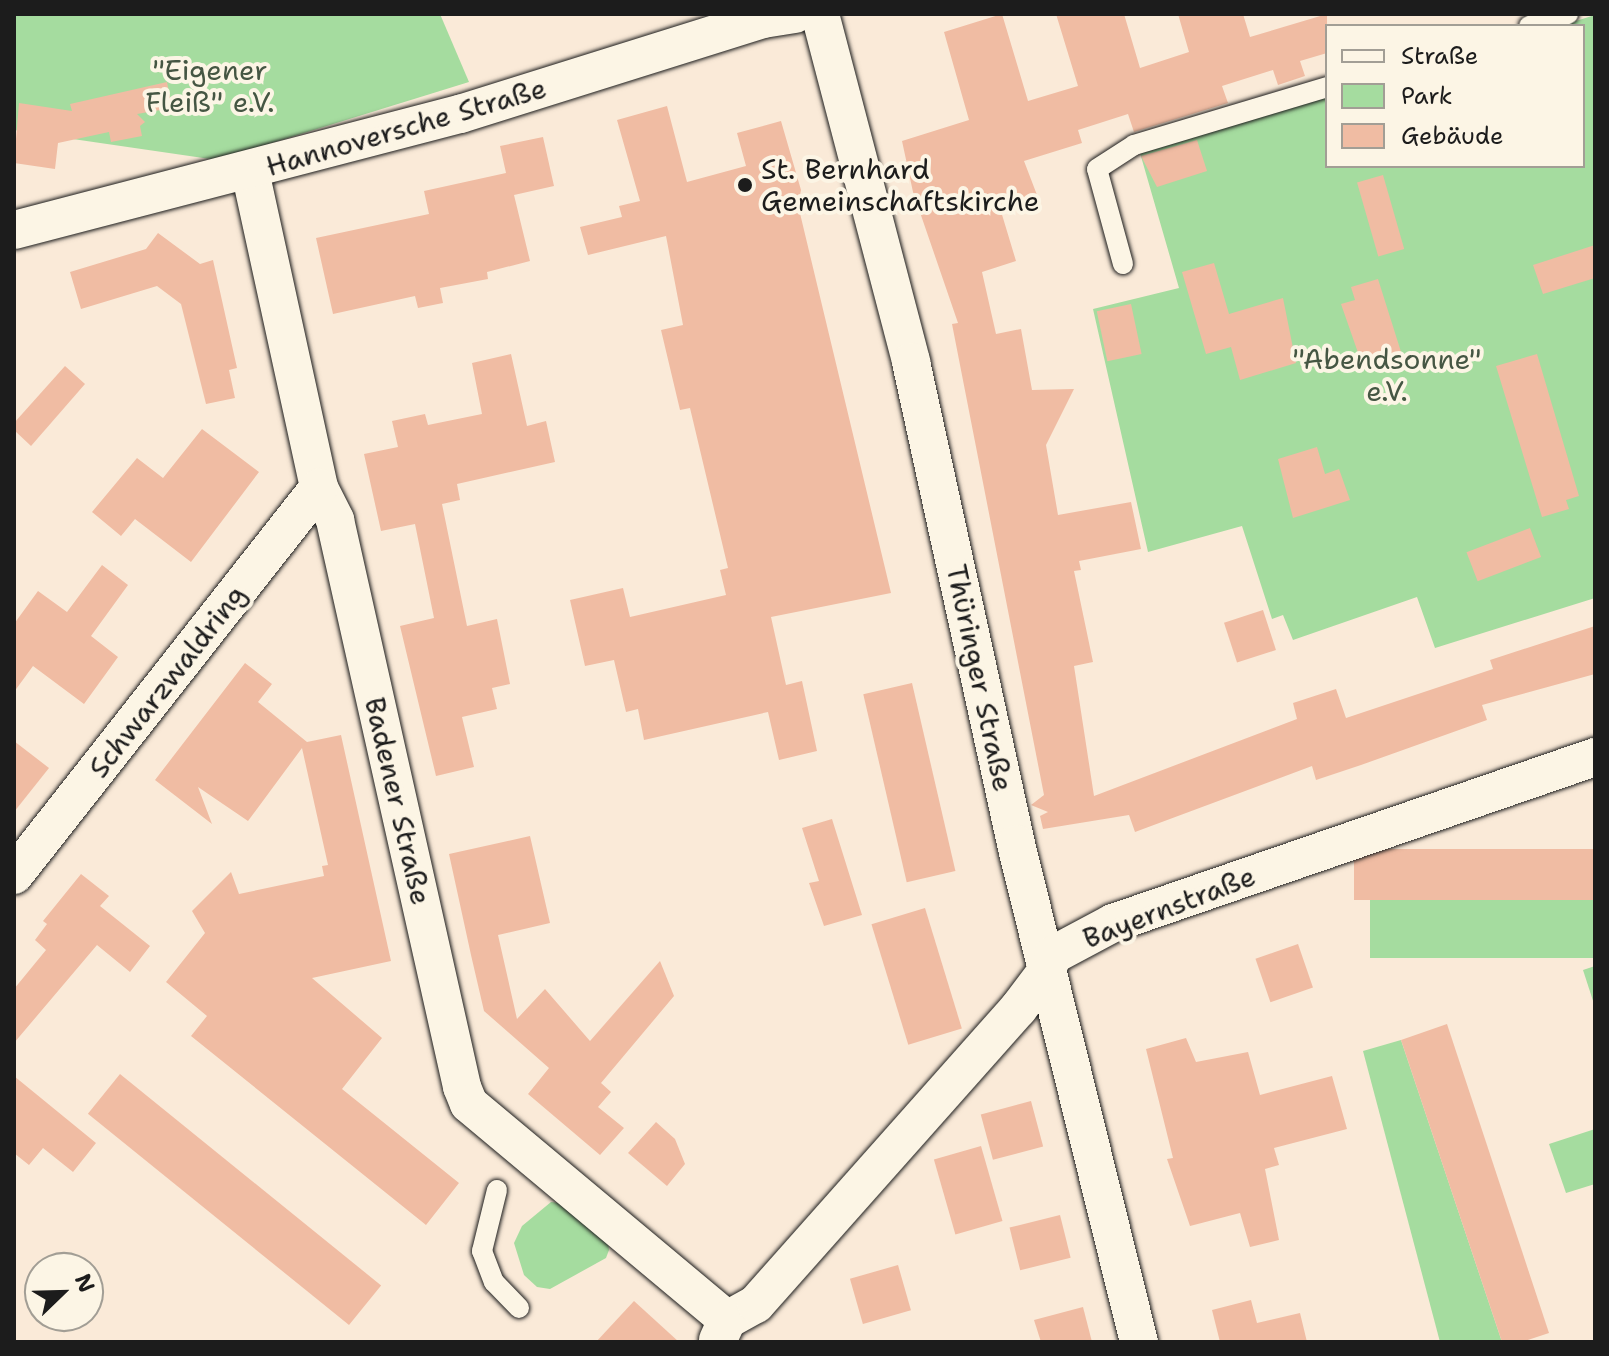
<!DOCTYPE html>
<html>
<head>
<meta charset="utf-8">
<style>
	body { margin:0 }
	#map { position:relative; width:1609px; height:1356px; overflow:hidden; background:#faead8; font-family:"Shantell Sans",sans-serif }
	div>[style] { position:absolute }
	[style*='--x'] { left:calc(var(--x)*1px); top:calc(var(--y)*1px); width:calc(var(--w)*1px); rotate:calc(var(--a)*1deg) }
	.green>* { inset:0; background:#a5dc9f; transform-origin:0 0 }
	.building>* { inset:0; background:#f0bca3; transform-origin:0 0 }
	.roads { filter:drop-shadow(0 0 2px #1c1c1c) drop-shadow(0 0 2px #1c1c1c) }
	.service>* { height:20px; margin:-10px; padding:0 10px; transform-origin:10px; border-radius:10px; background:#fcf5e5 }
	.minor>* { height:38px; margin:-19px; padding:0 19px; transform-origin:19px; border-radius:19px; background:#fcf5e5 }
	.dots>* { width:22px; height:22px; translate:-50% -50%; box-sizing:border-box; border:4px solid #fcf5e5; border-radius:50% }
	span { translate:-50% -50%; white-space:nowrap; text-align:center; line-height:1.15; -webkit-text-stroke:8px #fcf5e5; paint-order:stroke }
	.park-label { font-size:28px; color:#455643 }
	.street-label { font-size:28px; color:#1c1c1c }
	.poi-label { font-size:28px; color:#1c1c1c }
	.left { translate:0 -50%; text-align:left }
	.frame { position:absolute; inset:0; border:16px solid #1c1c1c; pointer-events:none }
	.legend { position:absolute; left:1325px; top:24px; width:260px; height:144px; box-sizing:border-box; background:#fcf5e5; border:2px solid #a29e95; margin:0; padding:10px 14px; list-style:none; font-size:24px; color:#1c1c1c }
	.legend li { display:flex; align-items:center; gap:16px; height:40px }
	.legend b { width:40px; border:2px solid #a29e95 }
	.north { position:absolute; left:24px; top:1252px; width:80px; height:80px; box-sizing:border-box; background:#fcf5e5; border:2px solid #a29e95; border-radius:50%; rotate:67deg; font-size:22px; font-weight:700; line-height:32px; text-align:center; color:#1c1c1c }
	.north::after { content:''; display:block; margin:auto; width:28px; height:36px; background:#1c1c1c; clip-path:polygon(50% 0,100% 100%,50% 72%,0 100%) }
</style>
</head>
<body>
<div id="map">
	<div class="green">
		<i style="clip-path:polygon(14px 14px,440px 14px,469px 82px,217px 160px,59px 137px,14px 130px)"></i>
		<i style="clip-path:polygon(1595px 15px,1595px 598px,1435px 648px,1417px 597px,1293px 640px,1283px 615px,1272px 619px,1242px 526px,1148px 552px,1093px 309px,1179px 288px,1140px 153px,1327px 97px,1327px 166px,1583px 166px,1583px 26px,1560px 26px)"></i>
		<i style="left:1595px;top:900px;width:58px;height:225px;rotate:90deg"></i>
		<i style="clip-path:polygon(1595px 966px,1595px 1007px,1583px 970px)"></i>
		<i style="clip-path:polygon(1401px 1040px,1502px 1342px,1440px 1342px,1363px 1051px)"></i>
		<i style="clip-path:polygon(1595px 1129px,1595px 1184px,1566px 1193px,1549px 1144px)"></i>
		<i style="clip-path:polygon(551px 1202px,560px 1203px,608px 1243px,609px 1250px,606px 1258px,550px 1289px,537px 1287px,524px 1275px,514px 1243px,522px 1226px)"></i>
	</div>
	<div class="building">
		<i style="clip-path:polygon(1002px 14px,1028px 101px,1078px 86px,1056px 14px,1124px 14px,1140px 68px,1189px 52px,1178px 14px,1243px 14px,1250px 37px,1327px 14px,1327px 53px,1300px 61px,1305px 76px,1278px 85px,1273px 70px,1222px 86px,1228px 103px,1134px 132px,1128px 114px,1078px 130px,1082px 143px,1024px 161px,1037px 195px,1000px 208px,1016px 261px,982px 272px,996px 334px,1021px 329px,1032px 390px,1074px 389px,1046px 445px,1058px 515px,1131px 502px,1141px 549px,1079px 561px,1081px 570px,1074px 571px,1093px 662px,1074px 666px,1094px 796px,1297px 719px,1293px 703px,1336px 689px,1346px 718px,1493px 669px,1490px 660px,1595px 626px,1595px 674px,1482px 705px,1487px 720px,1361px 765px,1316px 780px,1312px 766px,1135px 832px,1129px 815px,1043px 829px,1040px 816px,1048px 812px,1031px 805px,1044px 795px,952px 324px,958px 323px,913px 192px,902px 141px,969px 120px,944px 32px)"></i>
		<i style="clip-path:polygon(167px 82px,172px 108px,137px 114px,145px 122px,140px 126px,142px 136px,111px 142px,109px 132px,58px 143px,55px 169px,14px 163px,19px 103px,72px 111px,70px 104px)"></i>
		<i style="clip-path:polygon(667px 106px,687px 182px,746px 166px,737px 133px,781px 121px,801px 190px,798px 205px,891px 593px,771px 617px,786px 685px,802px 681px,817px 751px,779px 760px,768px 712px,644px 740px,638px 709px,626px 712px,614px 660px,585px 666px,570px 600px,623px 588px,630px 617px,726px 595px,720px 570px,728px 568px,690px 408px,680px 410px,661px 330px,683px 325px,666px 236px,588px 255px,580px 227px,622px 217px,619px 206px,640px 201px,617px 120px)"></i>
		<i style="clip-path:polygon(543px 137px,554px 186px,514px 195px,530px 261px,487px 272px,488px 279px,440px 288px,443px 303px,418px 308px,415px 296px,333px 314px,316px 238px,429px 214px,424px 191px,506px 173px,500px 146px)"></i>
		<i style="clip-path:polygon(1197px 140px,1207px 171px,1157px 187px,1141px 156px)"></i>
		<i style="left:1383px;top:175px;width:77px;height:27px;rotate:74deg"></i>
		<i style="clip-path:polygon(158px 233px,200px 264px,213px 260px,237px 368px,229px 370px,235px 398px,206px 404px,181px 304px,157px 286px,81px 309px,70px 272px,146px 249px)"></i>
		<i style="clip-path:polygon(1595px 245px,1595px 278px,1543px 294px,1533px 265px)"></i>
		<i style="clip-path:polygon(1214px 263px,1229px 314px,1283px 298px,1296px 363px,1240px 380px,1231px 347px,1206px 354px,1182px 272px)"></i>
		<i style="clip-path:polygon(1378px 279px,1402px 355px,1363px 367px,1341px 304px,1355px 300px,1351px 287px)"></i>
		<i style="left:1131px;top:304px;width:51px;height:35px;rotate:78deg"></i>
		<i style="clip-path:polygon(511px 354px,527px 426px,546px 421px,555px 462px,457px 484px,460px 500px,442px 504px,467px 626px,497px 619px,510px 684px,492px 688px,497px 709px,462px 717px,474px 767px,436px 776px,400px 626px,434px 618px,415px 524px,381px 531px,364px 454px,398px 447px,392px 421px,425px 414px,428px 425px,482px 414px,472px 363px)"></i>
		<i style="clip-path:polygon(1537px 354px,1579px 496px,1566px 500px,1569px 509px,1542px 517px,1496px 366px)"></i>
		<i style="clip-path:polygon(65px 366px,85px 384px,31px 446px,14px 430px,14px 423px)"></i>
		<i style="clip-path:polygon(202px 429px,259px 472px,191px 562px,135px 519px,121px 536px,92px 512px,137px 458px,163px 478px)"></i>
		<i style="clip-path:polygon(1317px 447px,1325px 474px,1339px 469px,1350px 500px,1293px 518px,1278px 459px)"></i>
		<i style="left:1530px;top:528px;width:31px;height:68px;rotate:69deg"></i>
		<i style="clip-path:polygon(102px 565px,128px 585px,91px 636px,118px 657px,84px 704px,33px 666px,14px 692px,14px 624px,38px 591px,67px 612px)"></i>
		<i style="left:1263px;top:610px;width:42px;height:41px;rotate:72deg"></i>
		<i style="clip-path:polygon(245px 663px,272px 684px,258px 702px,307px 742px,341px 735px,391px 961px,312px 978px,382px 1038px,342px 1089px,459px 1183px,426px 1225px,191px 1036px,207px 1016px,166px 982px,205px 933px,192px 911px,231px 872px,239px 894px,324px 876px,322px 866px,328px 865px,302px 748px,248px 821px,198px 787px,212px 824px,155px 780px)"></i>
		<i style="left:912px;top:683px;width:193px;height:50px;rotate:77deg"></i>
		<i style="clip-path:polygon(14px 741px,49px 768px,14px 812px)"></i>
		<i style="clip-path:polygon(832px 819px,862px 915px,824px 926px,809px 883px,819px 881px,802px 828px)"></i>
		<i style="clip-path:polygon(530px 836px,550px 923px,498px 935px,517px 1019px,545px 989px,590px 1041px,660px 961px,674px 996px,601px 1083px,611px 1092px,598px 1107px,624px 1128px,600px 1155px,528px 1094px,549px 1068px,484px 1011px,471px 955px,449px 854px)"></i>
		<i style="left:1595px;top:849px;width:51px;height:241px;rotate:90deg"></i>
		<i style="clip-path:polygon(81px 874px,109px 896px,100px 906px,150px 946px,130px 972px,97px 945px,14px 1043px,14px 989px,46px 950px,35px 940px,47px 924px,43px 921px)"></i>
		<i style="left:925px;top:908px;width:126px;height:56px;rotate:73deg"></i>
		<i style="left:1298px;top:944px;width:46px;height:45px;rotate:71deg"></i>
		<i style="clip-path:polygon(1447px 1024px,1549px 1333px,1522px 1342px,1502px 1342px,1401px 1040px)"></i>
		<i style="clip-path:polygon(1186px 1038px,1196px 1062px,1248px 1052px,1260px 1095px,1332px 1076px,1347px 1129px,1274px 1148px,1279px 1165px,1265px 1169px,1279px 1240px,1250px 1247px,1240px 1213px,1190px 1226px,1167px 1159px,1173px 1158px,1146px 1049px)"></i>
		<i style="left:120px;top:1074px;width:336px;height:51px;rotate:39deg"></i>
		<i style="clip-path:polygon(14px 1076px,96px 1143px,73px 1172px,43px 1148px,29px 1165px,14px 1153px)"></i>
		<i style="left:1031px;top:1101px;width:47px;height:52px;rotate:75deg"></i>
		<i style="clip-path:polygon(656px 1122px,675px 1139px,685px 1164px,667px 1186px,628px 1153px)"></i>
		<i style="left:981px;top:1146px;width:78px;height:49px;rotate:74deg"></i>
		<i style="left:1060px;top:1215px;width:44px;height:52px;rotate:76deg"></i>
		<i style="left:898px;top:1265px;width:47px;height:50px;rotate:74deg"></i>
		<i style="clip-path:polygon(1251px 1300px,1257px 1323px,1300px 1313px,1307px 1342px,1220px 1342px,1212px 1310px)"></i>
		<i style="clip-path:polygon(634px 1301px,679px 1342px,596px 1342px)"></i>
		<i style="clip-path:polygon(1083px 1307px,1092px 1342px,1041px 1342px,1034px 1320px)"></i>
	</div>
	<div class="roads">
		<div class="service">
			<i style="--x:1529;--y:26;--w:41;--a:-17.1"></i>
			<i style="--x:1123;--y:264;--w:98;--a:-105.3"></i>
			<i style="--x:1097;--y:169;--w:44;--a:-33"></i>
			<i style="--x:1134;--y:145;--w:202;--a:-16.7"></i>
			<i style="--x:497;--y:1190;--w:63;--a:103.8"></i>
			<i style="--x:482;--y:1251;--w:33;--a:69"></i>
			<i style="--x:494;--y:1282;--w:36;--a:46"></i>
		</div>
		<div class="minor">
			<i style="--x:820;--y:14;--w:360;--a:75.3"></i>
			<i style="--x:911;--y:362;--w:493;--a:77.7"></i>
			<i style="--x:1016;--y:844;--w:513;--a:76.13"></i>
			<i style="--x:250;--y:171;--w:324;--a:77.7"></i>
			<i style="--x:319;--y:488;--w:36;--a:63"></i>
			<i style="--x:335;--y:520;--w:581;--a:77.37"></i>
			<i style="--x:462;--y:1087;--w:18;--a:68"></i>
			<i style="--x:469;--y:1104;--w:336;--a:39.9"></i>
			<i style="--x:14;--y:230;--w:461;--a:-14.6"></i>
			<i style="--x:460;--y:114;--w:318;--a:-17.4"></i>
			<i style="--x:763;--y:19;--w:32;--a:-9"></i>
			<i style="--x:14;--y:875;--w:493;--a:-51.8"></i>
			<i style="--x:718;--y:1340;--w:22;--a:-66"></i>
			<i style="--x:727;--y:1320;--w:33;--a:-29"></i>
			<i style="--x:756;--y:1304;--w:395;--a:-48.4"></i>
			<i style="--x:1018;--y:1009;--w:46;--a:-52.9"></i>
			<i style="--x:1046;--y:972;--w:18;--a:-68"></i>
			<i style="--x:1053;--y:955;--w:68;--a:-28.1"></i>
			<i style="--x:1113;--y:923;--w:510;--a:-19"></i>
		</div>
	</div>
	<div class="dots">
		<i style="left:745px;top:185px;background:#1c1c1c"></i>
	</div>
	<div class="park-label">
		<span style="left:210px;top:86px">"Eigener<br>Fleiß" e.V.</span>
		<span style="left:1387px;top:375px">"Abendsonne"<br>e.V.</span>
	</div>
	<div class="street-label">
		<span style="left:406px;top:127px;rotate:-16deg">Hannoversche Straße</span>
		<span style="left:980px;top:678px;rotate:78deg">Thüringer Straße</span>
		<span style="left:167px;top:681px;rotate:-52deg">Schwarzwaldring</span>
		<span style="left:398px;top:801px;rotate:77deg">Badener Straße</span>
		<span style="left:1169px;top:907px;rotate:-21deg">Bayernstraße</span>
	</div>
	<div class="poi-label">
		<span class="left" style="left:761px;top:185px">St. Bernhard<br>Gemeinschaftskirche</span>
	</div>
	<div class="frame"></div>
	<ul class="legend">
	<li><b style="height:10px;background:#fcf5e5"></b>Straße</li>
	<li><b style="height:22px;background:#a5dc9f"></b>Park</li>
	<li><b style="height:22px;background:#f0bca3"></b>Gebäude</li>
	</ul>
	<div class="north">N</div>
</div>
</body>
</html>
